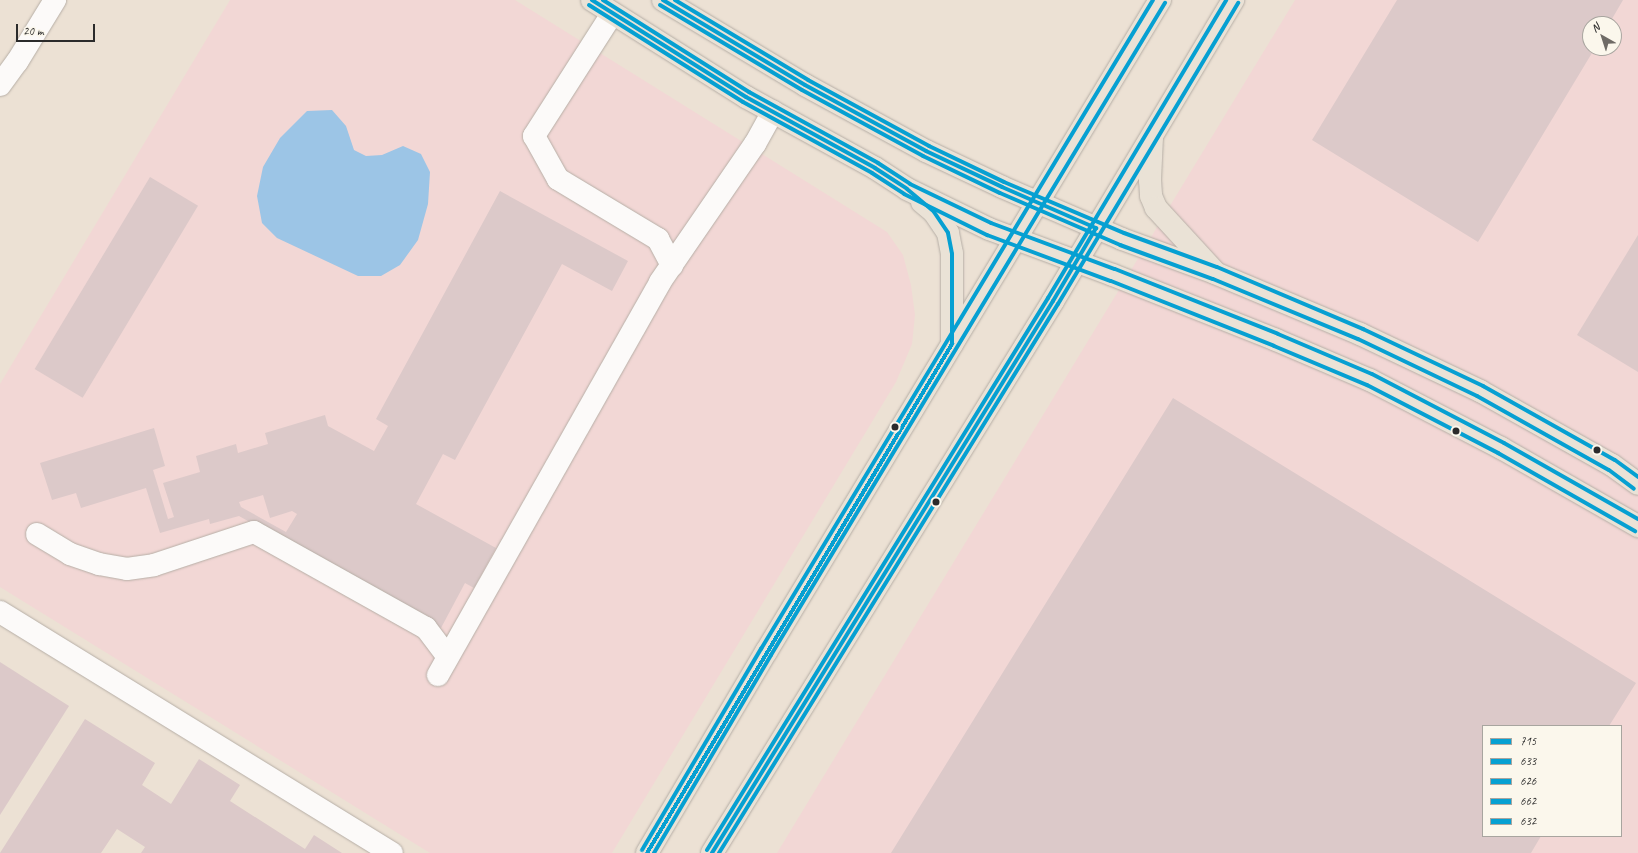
<!DOCTYPE html>
<html>
<head>
<meta charset="utf-8">
<style>
	body { margin:0 }
	#map { position:relative; width:1638px; height:853px; overflow:hidden; background:#ece1d4; font-family:Caveat,sans-serif }
	div>[style] { position:absolute }
	[style*='--x'] { left:calc(var(--x)*1px); top:calc(var(--y)*1px); width:calc(var(--w)*1px); rotate:calc(var(--a)*1deg) }
	.built>* { inset:0; background:#f2d7d5 }
	.water>* { inset:0; background:#9cc5e6 }
	.building>* { inset:0; background:#dcc9c9; transform-origin:0 0 }
	.roads { filter:drop-shadow(0 0 1px #b6aea6) drop-shadow(0 0 1px #b6aea6) }
	.minor>* { height:22px; margin:-11px; padding:0 11px; transform-origin:11px; border-radius:11px; background:#fcfaf9 }
	.major>* { height:22px; margin:-11px; padding:0 11px; transform-origin:11px; border-radius:11px; background:#eae2d6 }
	.bus-1>* { height:4px; margin:-2px; padding:0 2px; transform-origin:2px; border-radius:2px; background:#06a0d2 }
	.bus-2>* { height:4px; margin:-2px; padding:0 2px; transform-origin:2px; border-radius:2px; background:#06a0d2 }
	.bus-3>* { height:4px; margin:-2px; padding:0 2px; transform-origin:2px; border-radius:2px; background:#06a0d2 }
	.bus-4>* { height:4px; margin:-2px; padding:0 2px; transform-origin:2px; border-radius:2px; background:#06a0d2 }
	.bus-5>* { height:4px; margin:-2px; padding:0 2px; transform-origin:2px; border-radius:2px; background:#06a0d2 }
	.dots>* { width:11px; height:11px; translate:-50% -50%; box-sizing:border-box; border:2px solid #fbf7ec; border-radius:50% }
	span { translate:-50% -50%; white-space:nowrap; text-align:center; line-height:1.15; -webkit-text-stroke:3.5px #fbf7ec; paint-order:stroke }
	.legend { position:absolute; left:1482px; top:725px; width:140px; height:112px; box-sizing:border-box; background:#fbf7ec; border:1px solid #a8a59f; margin:0; padding:5px 7px; list-style:none; font-size:12px; color:#2b2b2b }
	.legend li { display:flex; align-items:center; gap:8px; height:20px }
	.legend b { width:20px; border:1px solid #a8a59f }
	.north { position:absolute; left:1582px; top:16px; width:40px; height:40px; box-sizing:border-box; background:#fbf7ec; border:1px solid #a8a59f; border-radius:50%; rotate:321deg; font-size:11px; font-weight:700; line-height:16px; text-align:center; color:#2b2b2b }
	.north::after { content:''; display:block; margin:auto; width:14px; height:18px; background:#6f6b66; clip-path:polygon(50% 0,100% 100%,50% 72%,0 100%) }
	.scale { position:absolute; left:16px; top:24px; width:79px; height:18px; box-sizing:border-box; border:2px solid #2b2b2b; border-top:0; padding-left:5px; font-size:12px; line-height:14px; white-space:nowrap; color:#2b2b2b; -webkit-text-stroke:3px #fbf7ec; paint-order:stroke }
</style>
</head>
<body>
<div id="map">
	<div class="built">
		<i style="clip-path:polygon(230px 0,515px 0,887px 232px,903px 255px,911px 285px,915px 315px,912px 344px,896px 382px,612px 853px,430px 853px,0 587px,0 384px)"></i>
		<i style="clip-path:polygon(evenodd,1295px 0,1638px 0,1638px 853px,777px 853px,1295px 0,1590px 24px,1614px 24px,1614px 48px,1590px 48px,1590px 24px,1295px 0,1483px 726px,1621px 726px,1621px 836px,1483px 836px,1483px 726px)"></i>
	</div>
	<div class="water">
		<i style="clip-path:polygon(332px 110px,346px 126px,354px 150px,366px 156px,382px 155px,403px 146px,421px 154px,430px 172px,428px 204px,418px 240px,400px 265px,381px 276px,358px 276px,277px 238px,262px 223px,257px 196px,263px 167px,280px 138px,307px 111px)"></i>
	</div>
	<div class="building">
		<i style="clip-path:polygon(1397px 0,1623px 0,1609px 24px,1590px 24px,1590px 48px,1595px 48px,1478px 242px,1312px 140px)"></i>
		<i style="left:150px;top:177px;width:56px;height:224px;rotate:31deg"></i>
		<i style="clip-path:polygon(evenodd,500px 191px,628px 261px,612px 291px,562px 264px,455px 460px,443px 454px,416px 504px,496px 548px,474px 588px,465px 583px,441px 628px,239px 516px,210px 524px,209px 519px,160px 533px,146px 488px,81px 508px,76px 493px,52px 500px,40px 463px,154px 428px,165px 466px,153px 470px,168px 519px,174px 517px,163px 483px,200px 472px,196px 456px,236px 444px,238px 453px,268px 444px,265px 433px,325px 415px,328px 426px,374px 451px,388px 426px,376px 419px,500px 191px,263px 495px,270px 518px,292px 511px,297px 514px,286px 532px,241px 507px,239px 502px,263px 495px)"></i>
		<i style="clip-path:polygon(1638px 235px,1638px 372px,1577px 335px)"></i>
		<i style="clip-path:polygon(1173px 398px,1636px 683px,1609px 726px,1483px 726px,1483px 836px,1541px 836px,1531px 853px,891px 853px)"></i>
		<i style="clip-path:polygon(0 662px,69px 706px,0 815px)"></i>
		<i style="clip-path:polygon(85px 719px,155px 763px,142px 785px,171px 804px,199px 759px,240px 785px,230px 801px,305px 849px,314px 835px,342px 853px,141px 853px,145px 847px,117px 829px,101px 853px,0 853px)"></i>
	</div>
	<div class="roads">
		<div class="minor">
			<i style="--x:612;--y:14;--w:145;--a:122.6"></i>
			<i style="--x:534;--y:136;--w:49;--a:60.8"></i>
			<i style="--x:558;--y:179;--w:117;--a:31"></i>
			<i style="--x:658;--y:239;--w:30;--a:62"></i>
			<i style="--x:0;--y:85;--w:29;--a:-54"></i>
			<i style="--x:17;--y:62;--w:73;--a:-58.5"></i>
			<i style="--x:37;--y:534;--w:39;--a:31"></i>
			<i style="--x:70;--y:554;--w:31;--a:19"></i>
			<i style="--x:99;--y:564;--w:28;--a:10"></i>
			<i style="--x:127;--y:569;--w:27;--a:-8"></i>
			<i style="--x:154;--y:565;--w:105;--a:-18.3"></i>
			<i style="--x:254;--y:532;--w:197;--a:29.2"></i>
			<i style="--x:426;--y:628;--w:36;--a:53"></i>
			<i style="--x:0;--y:612;--w:460;--a:31.6"></i>
			<i style="--x:438;--y:675;--w:451;--a:-60.5"></i>
			<i style="--x:660;--y:282;--w:168;--a:-55.5"></i>
			<i style="--x:755;--y:144;--w:37;--a:-61"></i>
		</div>
		<div class="major">
			<i style="--x:592;--y:0;--w:182;--a:32.2"></i>
			<i style="--x:746;--y:97;--w:147;--a:28.8"></i>
			<i style="--x:875;--y:168;--w:38;--a:33"></i>
			<i style="--x:907;--y:189;--w:91;--a:26"></i>
			<i style="--x:989;--y:229;--w:132;--a:20.4"></i>
			<i style="--x:1113;--y:275;--w:175;--a:21.7"></i>
			<i style="--x:1276;--y:340;--w:102;--a:23.1"></i>
			<i style="--x:1370;--y:380;--w:148;--a:27.4"></i>
			<i style="--x:1501;--y:448;--w:158;--a:29.7"></i>
			<i style="--x:663;--y:0;--w:165;--a:30.9"></i>
			<i style="--x:805;--y:85;--w:138;--a:28.6"></i>
			<i style="--x:926;--y:151;--w:84;--a:25.3"></i>
			<i style="--x:1002;--y:187;--w:131;--a:23.4"></i>
			<i style="--x:1122;--y:239;--w:99;--a:20.1"></i>
			<i style="--x:1215;--y:273;--w:157;--a:22.8"></i>
			<i style="--x:1360;--y:334;--w:133;--a:25.4"></i>
			<i style="--x:1480;--y:391;--w:151;--a:29.3"></i>
			<i style="--x:1612;--y:465;--w:32;--a:36"></i>
			<i style="--x:1152;--y:137;--w:43;--a:92.7"></i>
			<i style="--x:1150;--y:180;--w:16;--a:86"></i>
			<i style="--x:1151;--y:196;--w:13;--a:67"></i>
			<i style="--x:1156;--y:208;--w:86;--a:47.4"></i>
			<i style="--x:922;--y:202;--w:16;--a:40"></i>
			<i style="--x:934;--y:212;--w:25;--a:56"></i>
			<i style="--x:948;--y:233;--w:21;--a:79"></i>
			<i style="--x:952;--y:254;--w:90;--a:90"></i>
			<i style="--x:647;--y:853;--w:234;--a:-59.4"></i>
			<i style="--x:766;--y:652;--w:762;--a:-58.86"></i>
			<i style="--x:712;--y:853;--w:649;--a:-58.29"></i>
			<i style="--x:1053;--y:301;--w:351;--a:-59.1"></i>
		</div>
	</div>
	<div class="bus-1">
		<i style="--x:592;--y:0;--w:182;--a:32.2"></i>
		<i style="--x:746;--y:97;--w:147;--a:28.8"></i>
		<i style="--x:875;--y:168;--w:38;--a:33"></i>
		<i style="--x:907;--y:189;--w:35;--a:40"></i>
		<i style="--x:934;--y:212;--w:25;--a:56"></i>
		<i style="--x:948;--y:233;--w:21;--a:79"></i>
		<i style="--x:952;--y:254;--w:90;--a:90"></i>
		<i style="--x:952;--y:344;--w:593;--a:120.93"></i>
		<i style="--x:663;--y:0;--w:165;--a:30.9"></i>
		<i style="--x:805;--y:85;--w:138;--a:28.6"></i>
		<i style="--x:926;--y:151;--w:84;--a:25.3"></i>
		<i style="--x:1002;--y:187;--w:103;--a:23.6"></i>
		<i style="--x:1096;--y:228;--w:85;--a:120.5"></i>
		<i style="--x:1053;--y:301;--w:649;--a:121.71"></i>
	</div>
	<div class="bus-2">
		<i style="--x:589;--y:5;--w:182;--a:32.2"></i>
		<i style="--x:743;--y:102;--w:147;--a:28.8"></i>
		<i style="--x:872;--y:173;--w:38;--a:33"></i>
		<i style="--x:904;--y:194;--w:93;--a:26.3"></i>
		<i style="--x:987;--y:235;--w:132;--a:20.4"></i>
		<i style="--x:1111;--y:281;--w:175;--a:21.7"></i>
		<i style="--x:1274;--y:346;--w:101;--a:22.8"></i>
		<i style="--x:1367;--y:385;--w:148;--a:27.4"></i>
		<i style="--x:1498;--y:453;--w:158;--a:29.7"></i>
		<i style="--x:660;--y:5;--w:165;--a:30.9"></i>
		<i style="--x:802;--y:90;--w:138;--a:28.6"></i>
		<i style="--x:923;--y:156;--w:85;--a:25.7"></i>
		<i style="--x:1000;--y:193;--w:131;--a:23.4"></i>
		<i style="--x:1120;--y:245;--w:99;--a:20.1"></i>
		<i style="--x:1213;--y:279;--w:157;--a:22.5"></i>
		<i style="--x:1358;--y:339;--w:132;--a:25.6"></i>
		<i style="--x:1477;--y:396;--w:151;--a:29.3"></i>
		<i style="--x:1609;--y:470;--w:31;--a:37"></i>
	</div>
	<div class="bus-3">
		<i style="--x:603;--y:0;--w:173;--a:32.2"></i>
		<i style="--x:749;--y:92;--w:147;--a:28.8"></i>
		<i style="--x:878;--y:163;--w:38;--a:33"></i>
		<i style="--x:910;--y:184;--w:90;--a:25.7"></i>
		<i style="--x:991;--y:223;--w:132;--a:20.4"></i>
		<i style="--x:1115;--y:269;--w:175;--a:21.7"></i>
		<i style="--x:1278;--y:334;--w:102;--a:23.1"></i>
		<i style="--x:1372;--y:374;--w:149;--a:27.6"></i>
		<i style="--x:1504;--y:443;--w:154;--a:29.6"></i>
		<i style="--x:675;--y:0;--w:155;--a:31"></i>
		<i style="--x:808;--y:80;--w:138;--a:28.6"></i>
		<i style="--x:929;--y:146;--w:83;--a:25.6"></i>
		<i style="--x:1004;--y:182;--w:130;--a:23"></i>
		<i style="--x:1124;--y:233;--w:99;--a:20.1"></i>
		<i style="--x:1217;--y:267;--w:159;--a:23"></i>
		<i style="--x:1363;--y:329;--w:133;--a:25.4"></i>
		<i style="--x:1483;--y:386;--w:151;--a:29.3"></i>
		<i style="--x:1615;--y:460;--w:29;--a:36"></i>
	</div>
	<div class="bus-4">
		<i style="--x:654;--y:853;--w:230;--a:-59.4"></i>
		<i style="--x:771;--y:655;--w:762;--a:-58.86"></i>
		<i style="--x:719;--y:853;--w:645;--a:-58.31"></i>
		<i style="--x:1058;--y:304;--w:351;--a:-59.1"></i>
	</div>
	<div class="bus-5">
		<i style="--x:642;--y:850;--w:234;--a:-59.4"></i>
		<i style="--x:761;--y:649;--w:758;--a:-58.87"></i>
		<i style="--x:707;--y:850;--w:649;--a:-58.29"></i>
		<i style="--x:1048;--y:298;--w:347;--a:-59.1"></i>
	</div>
	<div class="dots">
		<i style="left:895px;top:427px;background:#2b2b2b"></i>
		<i style="left:1456px;top:431px;background:#2b2b2b"></i>
		<i style="left:1597px;top:450px;background:#2b2b2b"></i>
		<i style="left:936px;top:502px;background:#2b2b2b"></i>
	</div>
	<ul class="legend">
	<li><b style="height:5px;background:#06a0d2"></b>715</li>
	<li><b style="height:5px;background:#06a0d2"></b>633</li>
	<li><b style="height:5px;background:#06a0d2"></b>626</li>
	<li><b style="height:5px;background:#06a0d2"></b>662</li>
	<li><b style="height:5px;background:#06a0d2"></b>632</li>
	</ul>
	<div class="north">N</div>
	<div class="scale">20 m</div>
</div>
</body>
</html>
